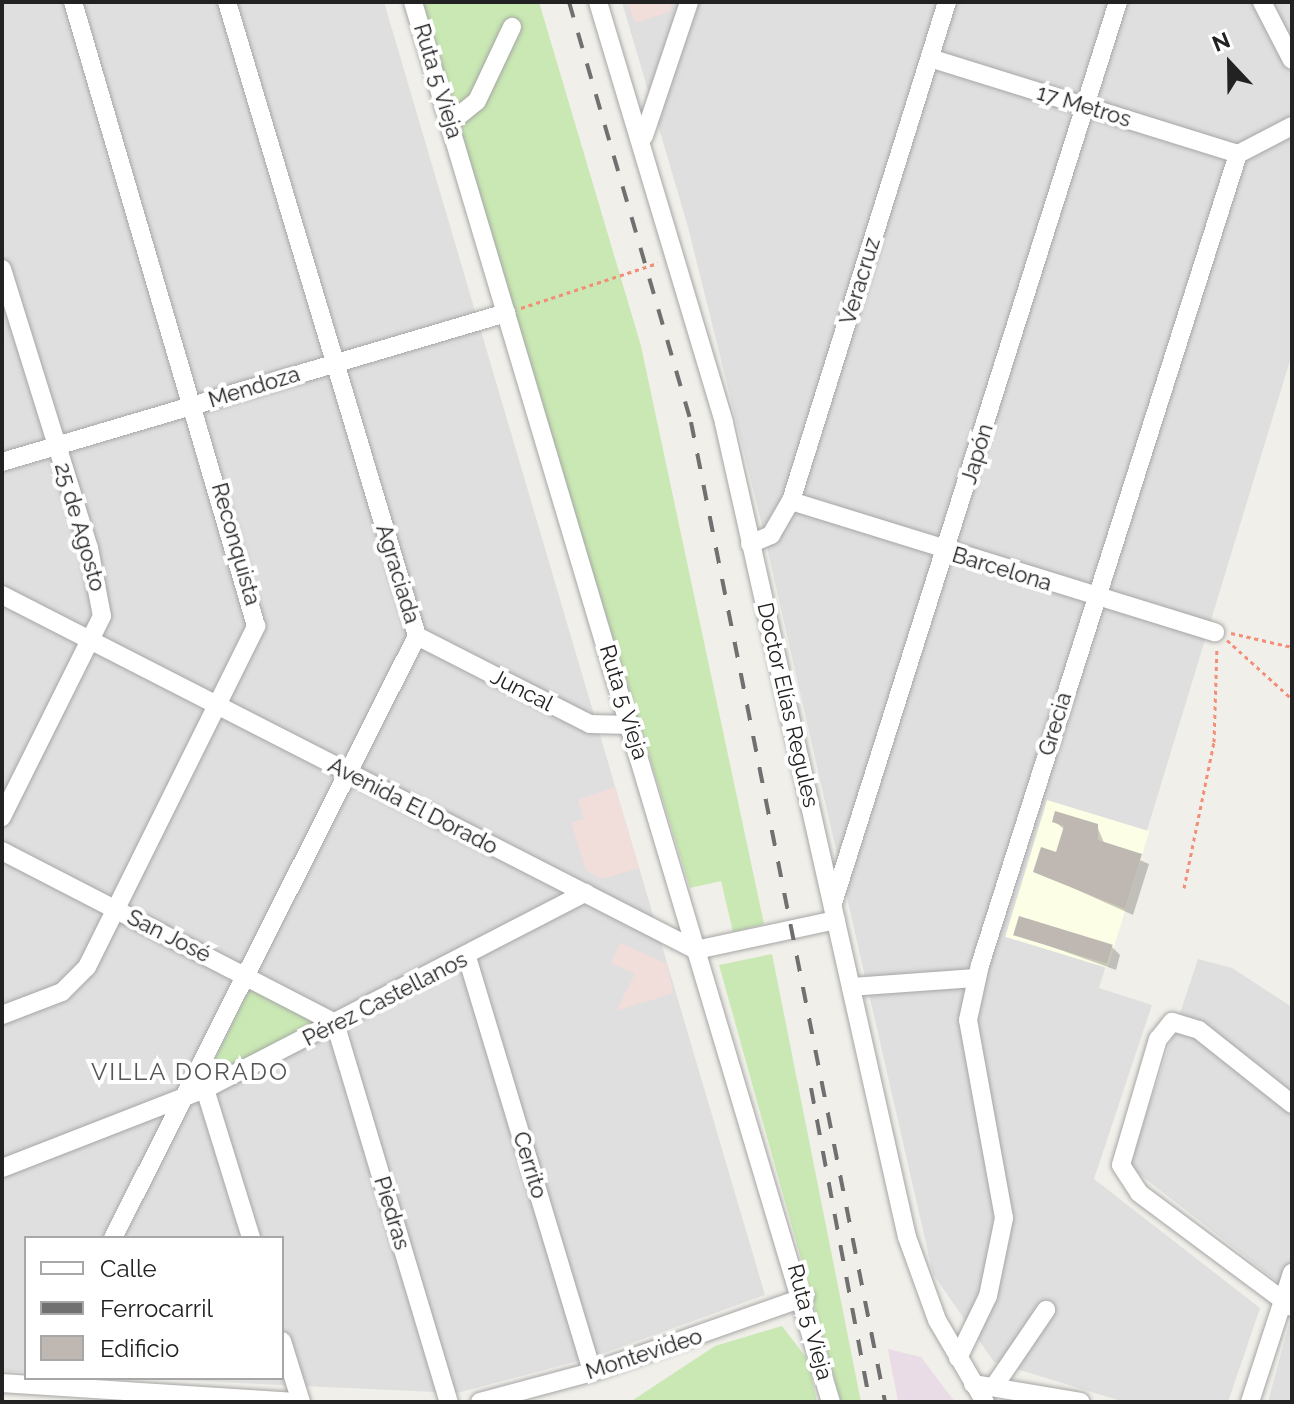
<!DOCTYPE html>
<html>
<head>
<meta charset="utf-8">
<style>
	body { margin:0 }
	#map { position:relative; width:1294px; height:1404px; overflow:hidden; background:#f1efe9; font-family:Raleway,sans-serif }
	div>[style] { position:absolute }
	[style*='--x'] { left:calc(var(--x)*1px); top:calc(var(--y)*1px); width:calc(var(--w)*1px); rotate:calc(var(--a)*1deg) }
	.residential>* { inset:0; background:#e0dfdf }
	.commercial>* { inset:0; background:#f1ddda }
	.industrial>* { inset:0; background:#eadce6 }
	.education>* { inset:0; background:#fcfee6; transform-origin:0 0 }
	.grass>* { inset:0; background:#c9e8b3 }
	.shadow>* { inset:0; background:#0003 }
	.building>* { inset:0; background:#bfb8b2; transform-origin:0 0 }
	.path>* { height:3px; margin-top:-1.5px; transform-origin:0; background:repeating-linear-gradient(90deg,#f38e79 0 4px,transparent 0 8px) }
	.roads { filter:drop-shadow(0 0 2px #a6a6a6) drop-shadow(0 0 2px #a6a6a6) }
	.minor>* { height:18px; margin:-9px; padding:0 9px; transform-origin:9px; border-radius:9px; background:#fff }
	.rail>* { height:4px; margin-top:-2px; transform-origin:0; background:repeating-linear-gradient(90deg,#707070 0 16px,transparent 0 32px) }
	span { translate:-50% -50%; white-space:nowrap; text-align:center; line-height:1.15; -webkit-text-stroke:8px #fff; paint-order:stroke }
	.street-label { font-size:22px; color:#222 }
	.neighbourhood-label { font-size:24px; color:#555; letter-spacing:2px }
	.frame { position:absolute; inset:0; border:4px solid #222; pointer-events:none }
	.legend { position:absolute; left:24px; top:1236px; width:260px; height:144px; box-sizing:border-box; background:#fff; border:2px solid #a7a7a7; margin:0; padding:10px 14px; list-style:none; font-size:24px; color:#222 }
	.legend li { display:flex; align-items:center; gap:16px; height:40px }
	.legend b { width:40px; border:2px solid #a7a7a7 }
	.north { position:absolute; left:1190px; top:24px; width:80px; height:80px; -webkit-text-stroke:6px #fff; paint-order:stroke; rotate:338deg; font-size:22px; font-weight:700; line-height:32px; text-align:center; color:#222 }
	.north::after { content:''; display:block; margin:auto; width:28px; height:36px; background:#222; clip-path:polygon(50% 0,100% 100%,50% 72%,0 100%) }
</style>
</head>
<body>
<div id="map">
	<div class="residential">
		<i style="clip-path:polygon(2px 2px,384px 2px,765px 1295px,593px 1357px,457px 1393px,127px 1378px,282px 1378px,282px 1238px,26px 1238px,26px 1372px,2px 1371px)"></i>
		<i style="clip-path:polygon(622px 2px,1292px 2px,1292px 354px,1099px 988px,1152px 1005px,1094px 1179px,1260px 1308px,1228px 1402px,1124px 1402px,994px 1362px,933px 1274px,760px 517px,688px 227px)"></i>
		<i style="clip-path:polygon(1198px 959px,1232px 968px,1292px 1007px,1292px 1293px,1129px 1166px)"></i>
		<i style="clip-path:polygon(1292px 1313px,1292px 1402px,1268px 1402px)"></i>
	</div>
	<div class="commercial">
		<i style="clip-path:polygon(627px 2px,673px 2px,669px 12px,635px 23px)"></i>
		<i style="clip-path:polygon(615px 787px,639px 868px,602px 879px,586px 871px,571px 823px,584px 819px,578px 800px)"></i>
		<i style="clip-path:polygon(620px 943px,667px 964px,673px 993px,616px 1011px,635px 974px,611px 963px)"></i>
	</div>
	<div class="industrial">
		<i style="clip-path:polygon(888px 1349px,921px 1357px,955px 1402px,898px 1402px)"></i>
	</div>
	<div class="education">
		<i style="left:1047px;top:800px;width:107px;height:143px;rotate:17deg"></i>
	</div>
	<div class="grass">
		<i style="clip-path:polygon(417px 2px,539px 2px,641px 346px,764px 924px,733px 932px,721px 881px,690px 888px)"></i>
		<i style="clip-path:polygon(772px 954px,861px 1402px,841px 1402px,719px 965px)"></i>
		<i style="clip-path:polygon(254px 988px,315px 1024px,206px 1079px,248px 991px)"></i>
		<i style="clip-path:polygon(782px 1326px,808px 1360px,817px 1402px,630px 1402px,715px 1346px)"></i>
	</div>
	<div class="shadow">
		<i style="clip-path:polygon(1054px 821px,1097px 826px,1105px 845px,1149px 864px,1133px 915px,1035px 871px,1057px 854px,1065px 830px)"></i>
		<i style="clip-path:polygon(1016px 934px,1112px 947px,1120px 955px,1116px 970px)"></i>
	</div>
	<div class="building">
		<i style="clip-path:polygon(1055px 811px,1098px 824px,1098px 840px,1142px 854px,1125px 909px,1033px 872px,1041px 847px,1056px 852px,1064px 826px,1052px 822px)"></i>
		<i style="left:1019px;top:916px;width:98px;height:20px;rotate:17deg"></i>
	</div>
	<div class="path">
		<i style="--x:521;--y:308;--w:144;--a:-18.2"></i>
		<i style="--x:1231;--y:633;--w:63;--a:12.9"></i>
		<i style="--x:1227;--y:640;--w:88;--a:42.2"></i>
		<i style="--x:1184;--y:888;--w:149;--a:-78.4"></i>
		<i style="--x:1214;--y:742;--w:94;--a:-88.2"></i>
	</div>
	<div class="roads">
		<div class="minor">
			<i style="--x:413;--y:2;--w:1461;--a:73.38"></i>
			<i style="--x:598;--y:2;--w:439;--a:73.3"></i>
			<i style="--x:724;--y:423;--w:834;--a:77.33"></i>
			<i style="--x:907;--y:1237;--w:88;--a:70.1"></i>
			<i style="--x:937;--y:1320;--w:95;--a:59.7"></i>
			<i style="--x:1262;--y:2;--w:65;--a:62.7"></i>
			<i style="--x:930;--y:58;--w:323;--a:17.3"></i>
			<i style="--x:451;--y:122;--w:33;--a:-39"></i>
			<i style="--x:477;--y:101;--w:82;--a:-64.7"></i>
			<i style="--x:644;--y:136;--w:141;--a:-71.4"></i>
			<i style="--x:2;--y:269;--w:292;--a:72.7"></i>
			<i style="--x:89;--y:548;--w:69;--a:79.2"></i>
			<i style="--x:102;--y:616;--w:225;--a:116.5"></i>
			<i style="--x:2;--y:462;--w:526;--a:-16.47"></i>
			<i style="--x:791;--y:501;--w:444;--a:17.2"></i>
			<i style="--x:750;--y:544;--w:23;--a:-23"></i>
			<i style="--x:771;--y:535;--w:39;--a:-60"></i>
			<i style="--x:791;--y:501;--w:523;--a:-72.64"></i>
			<i style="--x:2;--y:595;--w:780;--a:27.09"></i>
			<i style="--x:696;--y:950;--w:143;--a:-12.1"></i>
			<i style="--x:417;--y:636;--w:194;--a:27"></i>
			<i style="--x:590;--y:724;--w:41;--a:1.4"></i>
			<i style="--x:2;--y:851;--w:375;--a:27.3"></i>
			<i style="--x:335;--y:1023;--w:396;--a:73.3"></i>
			<i style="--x:833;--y:903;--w:945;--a:-72.45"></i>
			<i style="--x:467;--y:957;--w:433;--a:73.2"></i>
			<i style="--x:851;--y:987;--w:126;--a:-4.1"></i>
			<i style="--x:2;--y:1015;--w:64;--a:-21"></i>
			<i style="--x:62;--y:992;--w:35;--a:-45"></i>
			<i style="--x:87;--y:967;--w:381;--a:-63.6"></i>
			<i style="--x:256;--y:626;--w:650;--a:-106.34"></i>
			<i style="--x:205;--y:1089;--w:156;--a:72.8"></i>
			<i style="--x:1292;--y:1104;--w:119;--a:-141.5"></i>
			<i style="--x:1199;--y:1030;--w:28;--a:-163"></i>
			<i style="--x:1172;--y:1022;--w:22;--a:129"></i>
			<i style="--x:1158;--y:1039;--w:131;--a:106.4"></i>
			<i style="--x:1121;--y:1165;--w:33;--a:57"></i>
			<i style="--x:1139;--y:1193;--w:191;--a:36.7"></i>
			<i style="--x:2;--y:1168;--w:218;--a:-21.3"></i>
			<i style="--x:205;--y:1089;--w:428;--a:-27.3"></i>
			<i style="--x:113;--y:1238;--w:674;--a:-63.21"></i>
			<i style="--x:417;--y:636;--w:662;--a:-106.68"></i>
			<i style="--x:282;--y:1341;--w:64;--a:72.7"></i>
			<i style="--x:958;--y:1358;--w:69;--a:-64.2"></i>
			<i style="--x:988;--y:1296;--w:80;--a:-78.4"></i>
			<i style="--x:1004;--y:1218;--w:201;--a:-100.3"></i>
			<i style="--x:968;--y:1020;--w:56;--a:-77.7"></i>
			<i style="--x:980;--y:965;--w:851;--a:-72.35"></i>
			<i style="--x:1238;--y:154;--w:61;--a:-27.4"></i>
			<i style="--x:2;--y:1383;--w:293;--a:3.7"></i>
			<i style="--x:973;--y:1384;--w:109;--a:9.5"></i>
			<i style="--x:995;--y:1385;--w:91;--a:-55.8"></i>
			<i style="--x:480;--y:1402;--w:116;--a:-15"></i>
			<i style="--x:592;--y:1372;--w:226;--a:-19.4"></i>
			<i style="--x:1250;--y:1402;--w:136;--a:-72"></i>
		</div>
	</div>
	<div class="rail">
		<i style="--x:569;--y:2;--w:437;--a:73.8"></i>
		<i style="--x:691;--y:422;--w:999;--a:78.8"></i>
		<i style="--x:811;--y:1088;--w:319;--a:79.4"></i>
	</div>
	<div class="street-label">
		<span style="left:438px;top:81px;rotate:73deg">Ruta 5 Vieja</span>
		<span style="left:1084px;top:106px;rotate:17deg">17 Metros</span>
		<span style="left:860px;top:281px;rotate:-73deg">Veracruz</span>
		<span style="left:254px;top:387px;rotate:-17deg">Mendoza</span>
		<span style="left:977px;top:454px;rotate:-73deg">Japón</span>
		<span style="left:80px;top:527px;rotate:74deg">25 de Agosto</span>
		<span style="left:236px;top:544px;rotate:74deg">Reconquista</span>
		<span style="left:1002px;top:569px;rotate:17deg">Barcelona</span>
		<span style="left:398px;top:574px;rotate:73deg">Agraciada</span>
		<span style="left:522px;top:690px;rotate:27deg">Juncal</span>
		<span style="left:624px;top:702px;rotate:73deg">Ruta 5 Vieja</span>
		<span style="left:788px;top:705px;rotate:77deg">Doctor Elías Regules</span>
		<span style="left:1055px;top:724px;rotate:-73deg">Grecia</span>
		<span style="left:413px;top:806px;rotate:27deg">Avenida El Dorado</span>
		<span style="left:169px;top:936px;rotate:27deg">San José</span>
		<span style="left:385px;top:999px;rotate:-27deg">Pérez Castellanos</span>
		<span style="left:530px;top:1165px;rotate:73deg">Cerrito</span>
		<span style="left:392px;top:1213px;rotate:73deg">Piedras</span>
		<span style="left:810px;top:1322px;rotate:75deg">Ruta 5 Vieja</span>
		<span style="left:644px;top:1354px;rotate:-18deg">Montevideo</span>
	</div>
	<div class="neighbourhood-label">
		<span style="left:190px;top:1072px">VILLA DORADO</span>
	</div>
	<div class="frame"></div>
	<ul class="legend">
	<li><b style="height:10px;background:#fff"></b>Calle</li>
	<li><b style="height:10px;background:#707070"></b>Ferrocarril</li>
	<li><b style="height:22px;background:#bfb8b2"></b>Edificio</li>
	</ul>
	<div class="north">N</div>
</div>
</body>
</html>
